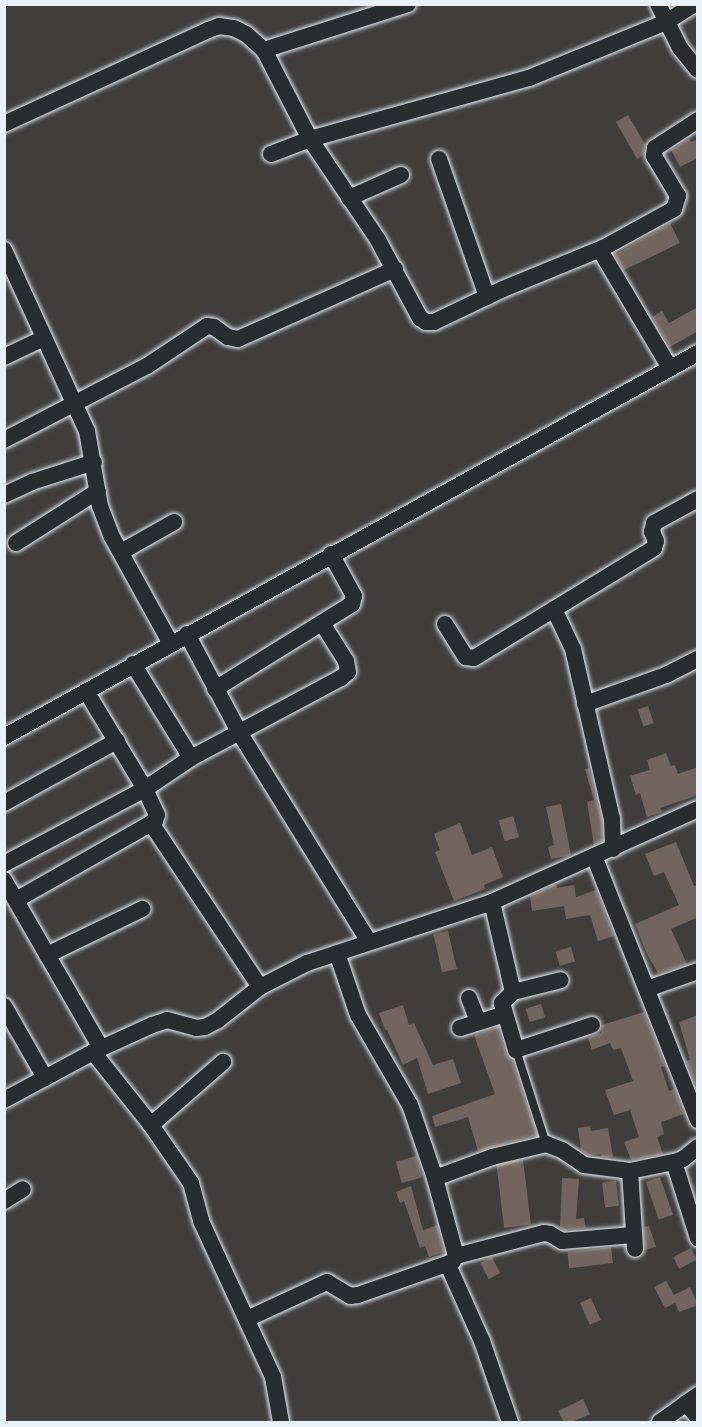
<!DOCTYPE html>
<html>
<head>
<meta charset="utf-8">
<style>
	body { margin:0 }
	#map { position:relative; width:702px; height:1427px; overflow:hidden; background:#403e3d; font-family:"Playpen Sans",sans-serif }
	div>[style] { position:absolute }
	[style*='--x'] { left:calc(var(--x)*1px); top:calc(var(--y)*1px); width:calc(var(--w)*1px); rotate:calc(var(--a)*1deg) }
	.building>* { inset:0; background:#72655f; transform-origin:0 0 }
	.roads { filter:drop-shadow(0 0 2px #e8f1f8) drop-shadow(0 0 2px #e8f1f8) }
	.lane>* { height:8px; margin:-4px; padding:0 4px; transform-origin:4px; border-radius:4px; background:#2a2d2e }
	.street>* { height:16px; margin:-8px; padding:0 8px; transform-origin:8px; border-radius:8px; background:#2a2d2e }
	span { translate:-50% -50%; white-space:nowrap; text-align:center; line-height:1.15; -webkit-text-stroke:4.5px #2a2d2e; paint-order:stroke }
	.frame { position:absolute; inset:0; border:6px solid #e8f1f8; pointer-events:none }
</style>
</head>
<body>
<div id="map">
	<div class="building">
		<i style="clip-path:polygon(628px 115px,645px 144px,644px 155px,637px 159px,616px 122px)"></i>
		<i style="clip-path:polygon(689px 139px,691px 142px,698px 139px,698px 158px,680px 167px,671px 150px)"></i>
		<i style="clip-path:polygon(670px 223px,680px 243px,624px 270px,615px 255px)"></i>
		<i style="clip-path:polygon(698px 307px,698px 331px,670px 347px,652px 317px,662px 311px,669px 323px)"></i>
		<i style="left:648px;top:706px;width:18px;height:11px;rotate:71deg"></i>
		<i style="clip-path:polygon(666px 753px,671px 766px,675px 765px,678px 774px,698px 767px,698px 795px,660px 808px,662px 812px,647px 817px,640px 793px,636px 795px,630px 776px,650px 770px,647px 760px)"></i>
		<i style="clip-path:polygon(589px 768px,602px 820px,602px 841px,594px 845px,587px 802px,594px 800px,585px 769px)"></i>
		<i style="clip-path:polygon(561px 804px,571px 855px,551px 859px,548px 847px,554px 845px,546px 807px)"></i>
		<i style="left:513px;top:816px;width:22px;height:15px;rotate:74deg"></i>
		<i style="clip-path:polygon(460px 823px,472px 855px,492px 847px,503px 877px,484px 885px,485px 889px,454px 901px,435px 852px,440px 850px,434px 834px)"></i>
		<i style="clip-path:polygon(676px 842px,694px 886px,698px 885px,698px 917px,671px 929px,687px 964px,658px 973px,647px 954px,635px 924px,679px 905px,664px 872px,654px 876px,645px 854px)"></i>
		<i style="clip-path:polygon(556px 884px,557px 888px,574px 885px,576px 897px,596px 890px,614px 936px,598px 941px,590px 915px,566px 919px,564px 906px,532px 911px,530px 896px)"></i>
		<i style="left:448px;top:931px;width:39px;height:15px;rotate:77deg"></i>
		<i style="left:571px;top:947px;width:15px;height:16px;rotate:74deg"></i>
		<i style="left:541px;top:1004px;width:14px;height:16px;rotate:73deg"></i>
		<i style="clip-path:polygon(403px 1005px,409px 1025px,414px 1023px,433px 1065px,453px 1059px,461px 1083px,428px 1094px,417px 1058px,403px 1065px,387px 1030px,385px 1030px,379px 1013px)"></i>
		<i style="clip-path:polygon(644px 1012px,665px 1066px,661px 1067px,669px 1091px,674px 1089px,684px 1114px,661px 1122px,664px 1134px,657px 1137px,663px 1154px,631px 1160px,624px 1142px,639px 1137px,630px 1110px,614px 1115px,605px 1090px,633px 1081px,621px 1048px,613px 1050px,610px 1043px,592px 1050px,588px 1038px,601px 1033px,602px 1025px)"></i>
		<i style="clip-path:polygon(698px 1015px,698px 1090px,686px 1061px,690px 1060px,679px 1022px)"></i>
		<i style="clip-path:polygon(498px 1027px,506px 1053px,512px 1060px,537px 1135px,478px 1151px,468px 1117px,435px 1127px,432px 1116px,495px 1094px,474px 1035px)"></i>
		<i style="clip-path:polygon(590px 1126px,591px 1131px,608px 1128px,613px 1157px,602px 1157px,601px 1154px,588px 1155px,581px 1150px,578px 1128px)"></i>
		<i style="left:416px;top:1156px;width:22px;height:21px;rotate:74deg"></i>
		<i style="left:523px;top:1160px;width:65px;height:27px;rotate:83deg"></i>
		<i style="left:660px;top:1177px;width:40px;height:15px;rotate:71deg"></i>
		<i style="clip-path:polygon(562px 1178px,579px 1179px,576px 1219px,584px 1218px,586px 1228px,564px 1230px,560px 1228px)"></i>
		<i style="left:616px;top:1181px;width:25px;height:14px;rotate:83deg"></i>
		<i style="clip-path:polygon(411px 1186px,423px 1230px,437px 1225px,444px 1252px,429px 1257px,425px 1246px,420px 1248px,404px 1201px,400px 1203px,396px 1192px)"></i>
		<i style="clip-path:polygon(649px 1226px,656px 1247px,645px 1250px,644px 1227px)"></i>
		<i style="left:611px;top:1247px;width:16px;height:44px;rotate:83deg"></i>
		<i style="left:691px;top:1248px;width:13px;height:20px;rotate:63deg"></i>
		<i style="left:492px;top:1257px;width:18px;height:13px;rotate:63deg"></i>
		<i style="clip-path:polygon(666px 1281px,674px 1295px,690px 1287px,698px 1305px,679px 1312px,675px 1303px,665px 1308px,654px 1287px)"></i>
		<i style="left:591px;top:1298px;width:24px;height:12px;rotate:66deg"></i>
		<i style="clip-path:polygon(583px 1399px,590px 1414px,572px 1422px,564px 1422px,558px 1411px)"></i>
	</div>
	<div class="roads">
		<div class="lane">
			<i style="--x:516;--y:1050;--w:99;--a:72.3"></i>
		</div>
		<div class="street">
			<i style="--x:658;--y:4;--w:49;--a:63.4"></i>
			<i style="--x:680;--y:48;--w:28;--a:51"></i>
			<i style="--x:264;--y:50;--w:151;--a:-17.7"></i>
			<i style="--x:4;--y:124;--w:225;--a:-24.7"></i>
			<i style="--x:208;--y:30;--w:12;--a:-20"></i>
			<i style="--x:219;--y:26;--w:15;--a:8"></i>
			<i style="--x:234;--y:28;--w:13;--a:27"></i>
			<i style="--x:246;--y:34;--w:24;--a:42"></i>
			<i style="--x:264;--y:50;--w:100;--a:62.7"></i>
			<i style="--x:310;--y:139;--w:122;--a:56"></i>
			<i style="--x:378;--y:240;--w:89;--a:61.7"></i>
			<i style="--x:420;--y:318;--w:7;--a:34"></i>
			<i style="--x:426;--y:322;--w:8;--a:0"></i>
			<i style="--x:434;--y:322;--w:76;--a:-25.6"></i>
			<i style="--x:503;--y:289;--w:108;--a:-22.3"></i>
			<i style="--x:271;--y:154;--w:42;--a:-21"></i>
			<i style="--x:310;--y:139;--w:227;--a:-15.6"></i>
			<i style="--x:529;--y:78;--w:148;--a:-22.2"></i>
			<i style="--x:666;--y:22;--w:34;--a:-32"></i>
			<i style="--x:439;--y:159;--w:146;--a:70.8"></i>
			<i style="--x:349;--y:198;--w:57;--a:-23.9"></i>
			<i style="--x:4;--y:250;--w:199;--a:65.4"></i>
			<i style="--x:87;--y:431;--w:76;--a:80.2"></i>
			<i style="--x:100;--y:506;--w:33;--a:69"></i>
			<i style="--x:112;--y:537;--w:122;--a:61.1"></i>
			<i style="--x:4;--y:357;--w:44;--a:-25.4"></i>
			<i style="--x:670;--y:368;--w:135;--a:-120.7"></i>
			<i style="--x:601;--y:252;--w:4;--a:-63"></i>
			<i style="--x:603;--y:248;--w:81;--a:-28.8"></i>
			<i style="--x:674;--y:209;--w:14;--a:-73"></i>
			<i style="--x:678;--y:196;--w:47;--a:-121"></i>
			<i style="--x:654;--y:156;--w:8;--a:-83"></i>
			<i style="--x:655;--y:148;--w:51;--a:-33.1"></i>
			<i style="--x:4;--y:440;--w:161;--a:-27.4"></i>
			<i style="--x:147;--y:366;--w:72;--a:-33.7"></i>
			<i style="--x:207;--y:326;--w:7;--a:8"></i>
			<i style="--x:214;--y:327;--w:17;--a:36"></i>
			<i style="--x:228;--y:337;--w:10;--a:11"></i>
			<i style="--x:238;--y:339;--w:172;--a:-24"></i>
			<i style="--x:4;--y:495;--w:31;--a:-25"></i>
			<i style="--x:32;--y:482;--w:65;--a:-17.9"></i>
			<i style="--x:16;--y:543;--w:97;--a:-32.4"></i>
			<i style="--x:121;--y:552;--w:61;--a:-29.5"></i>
			<i style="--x:554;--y:609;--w:44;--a:64.6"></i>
			<i style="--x:573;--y:649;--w:174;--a:77.1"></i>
			<i style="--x:612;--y:819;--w:30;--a:88"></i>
			<i style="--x:445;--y:624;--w:39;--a:58"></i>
			<i style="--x:466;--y:657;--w:8;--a:7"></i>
			<i style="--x:474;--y:658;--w:211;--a:-31.4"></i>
			<i style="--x:654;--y:548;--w:7;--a:-74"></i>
			<i style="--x:656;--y:541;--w:10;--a:-114"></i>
			<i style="--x:652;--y:532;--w:9;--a:-77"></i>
			<i style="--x:654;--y:523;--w:50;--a:-28.6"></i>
			<i style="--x:187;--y:634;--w:111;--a:62"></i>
			<i style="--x:239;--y:732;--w:247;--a:58.2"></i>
			<i style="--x:133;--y:664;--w:110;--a:58.3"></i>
			<i style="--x:215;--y:689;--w:161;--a:-31.8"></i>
			<i style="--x:352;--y:604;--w:8;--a:-76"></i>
			<i style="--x:354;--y:596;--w:48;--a:-118.7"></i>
			<i style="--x:585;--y:704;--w:86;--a:-19.7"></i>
			<i style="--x:666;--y:675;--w:36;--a:-27"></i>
			<i style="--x:4;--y:737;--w:793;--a:-28.96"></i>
			<i style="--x:4;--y:803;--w:129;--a:-28.8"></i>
			<i style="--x:151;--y:823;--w:197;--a:56.4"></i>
			<i style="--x:594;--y:856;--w:284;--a:68.5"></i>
			<i style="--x:4;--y:864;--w:160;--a:-28"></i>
			<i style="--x:145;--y:789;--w:114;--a:-121"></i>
			<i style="--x:4;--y:880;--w:194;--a:60"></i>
			<i style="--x:16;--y:900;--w:160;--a:-29.6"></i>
			<i style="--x:155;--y:821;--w:6;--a:-72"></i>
			<i style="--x:157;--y:815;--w:29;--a:-115"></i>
			<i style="--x:145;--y:789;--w:55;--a:-34"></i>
			<i style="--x:191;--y:758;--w:170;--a:-28.1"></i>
			<i style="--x:341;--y:678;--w:9;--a:-41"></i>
			<i style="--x:348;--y:672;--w:11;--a:-100"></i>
			<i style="--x:346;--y:661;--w:45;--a:-122.3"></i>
			<i style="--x:492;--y:902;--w:92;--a:76.9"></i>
			<i style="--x:513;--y:992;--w:49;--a:-14"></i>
			<i style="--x:337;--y:953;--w:65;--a:71.3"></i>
			<i style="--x:358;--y:1015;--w:104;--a:60"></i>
			<i style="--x:410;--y:1105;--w:77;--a:71.1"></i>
			<i style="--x:435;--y:1178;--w:61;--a:-20.2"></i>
			<i style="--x:492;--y:1157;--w:56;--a:-13.5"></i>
			<i style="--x:546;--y:1144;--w:17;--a:21"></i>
			<i style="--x:562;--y:1150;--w:27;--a:34"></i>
			<i style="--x:584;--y:1165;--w:46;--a:7.4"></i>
			<i style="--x:630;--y:1171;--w:45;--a:-11.6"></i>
			<i style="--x:674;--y:1162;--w:9;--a:-18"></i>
			<i style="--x:683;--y:1159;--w:19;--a:-39"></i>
			<i style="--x:47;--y:955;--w:106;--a:-25.8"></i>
			<i style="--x:647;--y:989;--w:54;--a:-19.4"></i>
			<i style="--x:513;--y:992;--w:16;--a:135"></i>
			<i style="--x:502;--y:1003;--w:49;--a:73.4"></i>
			<i style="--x:516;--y:1050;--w:80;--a:-18.2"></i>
			<i style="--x:469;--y:998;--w:26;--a:69"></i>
			<i style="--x:4;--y:1006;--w:83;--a:60.3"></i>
			<i style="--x:460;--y:1028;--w:47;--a:-17.3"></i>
			<i style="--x:93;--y:1052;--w:93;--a:51.5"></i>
			<i style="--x:151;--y:1125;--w:70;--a:55.4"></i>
			<i style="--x:191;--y:1183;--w:39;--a:75"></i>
			<i style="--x:201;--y:1221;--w:172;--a:65.2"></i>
			<i style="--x:273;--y:1377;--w:46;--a:79.9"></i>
			<i style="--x:4;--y:1100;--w:101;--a:-28.3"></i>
			<i style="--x:93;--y:1052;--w:65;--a:-24.6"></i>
			<i style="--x:152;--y:1025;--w:16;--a:-18"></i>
			<i style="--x:167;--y:1020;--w:30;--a:15"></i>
			<i style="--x:196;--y:1028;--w:9;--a:-6"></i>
			<i style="--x:205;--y:1027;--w:15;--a:-28"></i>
			<i style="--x:218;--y:1020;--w:53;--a:-38.2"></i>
			<i style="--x:260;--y:987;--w:53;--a:-27.1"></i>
			<i style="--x:307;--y:963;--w:195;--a:-18.2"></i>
			<i style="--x:492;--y:902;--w:226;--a:-24.3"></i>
			<i style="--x:151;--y:1125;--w:96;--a:-41.2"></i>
			<i style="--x:674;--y:1162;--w:80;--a:72.5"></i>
			<i style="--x:630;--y:1171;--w:78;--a:86.3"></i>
			<i style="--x:4;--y:1201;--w:22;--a:-32"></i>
			<i style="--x:456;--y:1256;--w:91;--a:-14.6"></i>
			<i style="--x:544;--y:1233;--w:6;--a:9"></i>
			<i style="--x:550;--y:1234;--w:14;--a:30"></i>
			<i style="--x:562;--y:1241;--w:71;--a:-4.8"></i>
			<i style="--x:448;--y:1265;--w:83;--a:65.9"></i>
			<i style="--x:482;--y:1341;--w:86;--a:70.9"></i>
			<i style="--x:247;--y:1319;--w:88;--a:-24.8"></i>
			<i style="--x:327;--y:1282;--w:27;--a:31"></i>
			<i style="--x:350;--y:1296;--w:8;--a:-7"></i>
			<i style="--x:358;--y:1295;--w:100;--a:-19.3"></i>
			<i style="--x:452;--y:1262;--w:7;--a:-56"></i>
			<i style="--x:456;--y:1256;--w:81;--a:-105.1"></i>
			<i style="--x:686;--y:1403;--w:19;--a:51"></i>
			<i style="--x:660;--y:1422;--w:47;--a:-35.4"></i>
		</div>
	</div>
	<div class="frame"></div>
</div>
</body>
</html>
